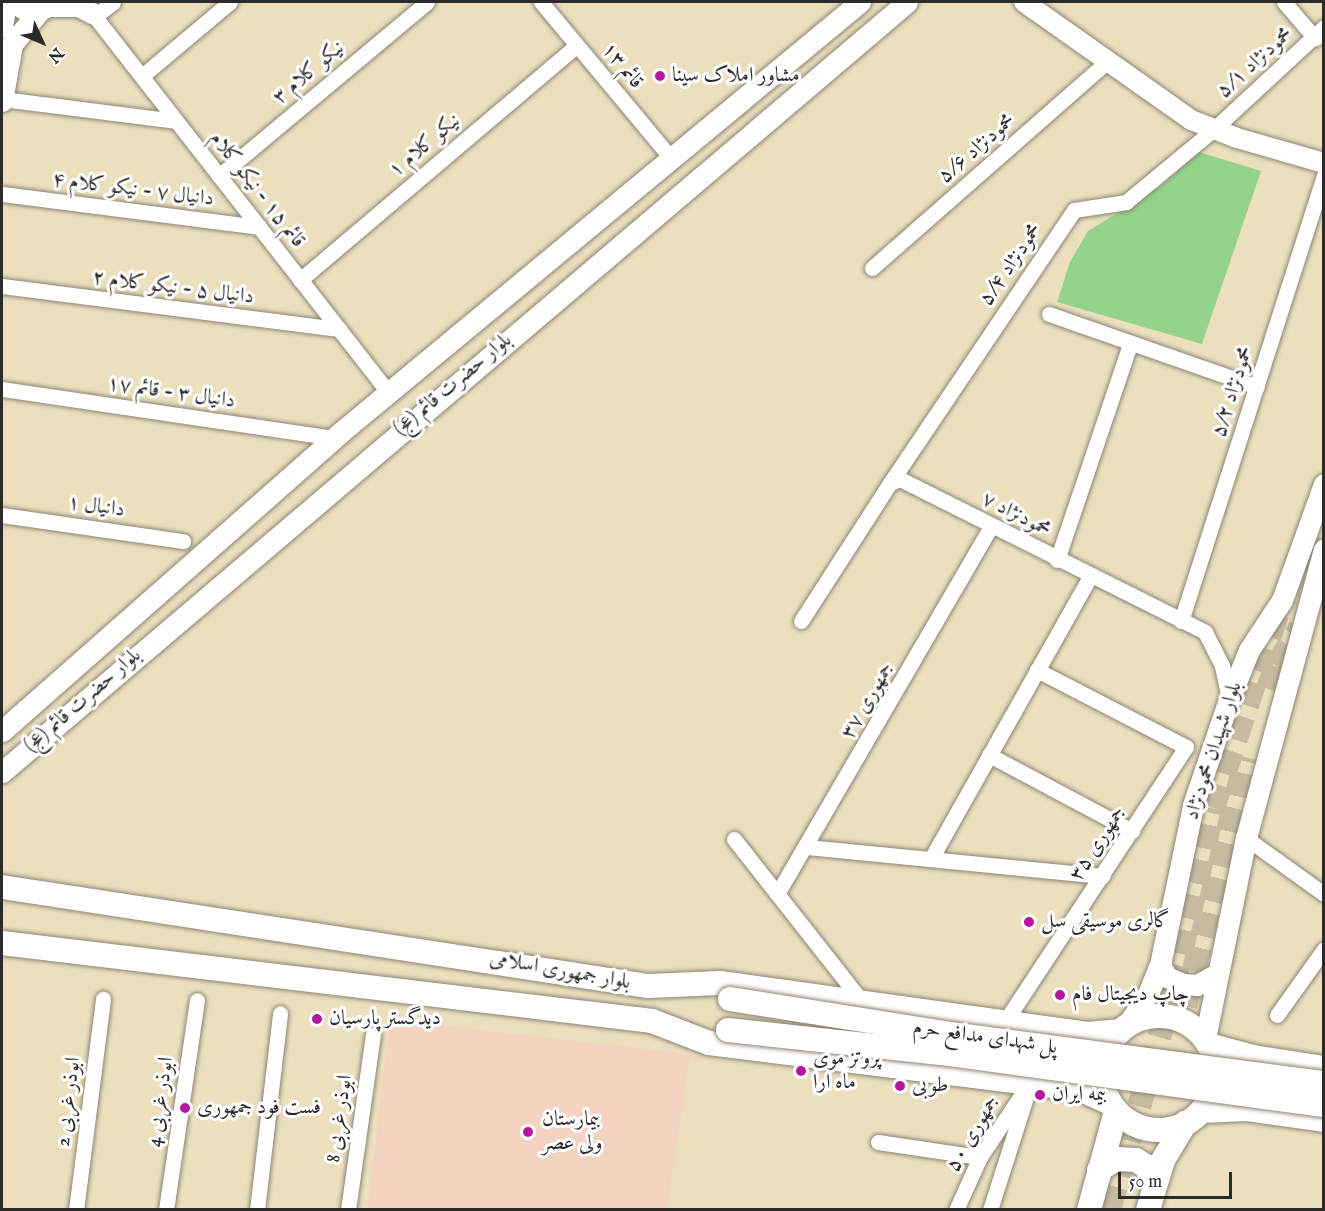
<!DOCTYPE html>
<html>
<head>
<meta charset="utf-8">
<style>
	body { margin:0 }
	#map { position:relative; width:1325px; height:1211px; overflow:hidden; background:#ebdfbe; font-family:"IM FELL English",Amiri,serif }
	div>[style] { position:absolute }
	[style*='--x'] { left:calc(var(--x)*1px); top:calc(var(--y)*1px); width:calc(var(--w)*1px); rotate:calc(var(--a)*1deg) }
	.built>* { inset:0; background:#f5d3c1 }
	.green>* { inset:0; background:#93d48a }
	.primary-tunnel>* { height:24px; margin-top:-12px; transform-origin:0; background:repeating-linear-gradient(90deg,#c5bba1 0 24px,transparent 0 36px) }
	.roads { filter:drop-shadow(0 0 2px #8b8574) drop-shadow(0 0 2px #8b8574) }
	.minor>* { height:15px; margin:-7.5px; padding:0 7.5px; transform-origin:7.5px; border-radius:7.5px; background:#fff }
	.tertiary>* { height:20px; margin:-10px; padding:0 10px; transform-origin:10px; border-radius:10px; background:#fff }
	.secondary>* { height:21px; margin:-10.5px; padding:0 10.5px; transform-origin:10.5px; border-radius:10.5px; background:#fff }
	.primary>* { height:24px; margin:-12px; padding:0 12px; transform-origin:12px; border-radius:12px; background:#fff }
	.primary>.ring { margin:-12px; padding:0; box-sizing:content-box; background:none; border:24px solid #fff; border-radius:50% }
	.bridges { filter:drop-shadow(0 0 2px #8b8574) drop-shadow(0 0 2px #8b8574) }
	.primary-bridge>* { height:24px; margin:-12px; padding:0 12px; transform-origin:12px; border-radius:12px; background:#fff }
	.dots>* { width:16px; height:16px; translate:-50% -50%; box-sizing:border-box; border:3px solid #fff; border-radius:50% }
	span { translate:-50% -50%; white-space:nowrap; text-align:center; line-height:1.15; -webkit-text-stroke:6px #fff; paint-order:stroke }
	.street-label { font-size:21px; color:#2b2b2b }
	.poi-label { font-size:21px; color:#2b2b2b }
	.left { translate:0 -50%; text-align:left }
	.frame { position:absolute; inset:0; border:3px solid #2b2b2b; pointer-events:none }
	.north { position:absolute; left:12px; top:12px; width:60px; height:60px; -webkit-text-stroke:4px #fff; paint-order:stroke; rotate:134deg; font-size:16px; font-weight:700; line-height:24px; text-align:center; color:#2b2b2b }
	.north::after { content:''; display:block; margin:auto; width:21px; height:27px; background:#2b2b2b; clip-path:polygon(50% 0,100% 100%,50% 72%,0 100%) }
	.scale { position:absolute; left:1118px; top:1172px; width:114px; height:27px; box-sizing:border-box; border:3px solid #2b2b2b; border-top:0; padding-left:8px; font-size:18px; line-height:21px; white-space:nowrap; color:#2b2b2b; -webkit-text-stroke:4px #fff; paint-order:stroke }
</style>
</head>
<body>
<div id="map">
	<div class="built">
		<i style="clip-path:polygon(390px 1020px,690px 1054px,667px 1209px,368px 1209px)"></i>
	</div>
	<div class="green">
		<i style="clip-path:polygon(1199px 152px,1261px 171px,1202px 344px,1057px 302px,1070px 262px,1088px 231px,1160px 187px)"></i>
	</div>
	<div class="primary-tunnel">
		<i style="--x:1268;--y:689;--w:24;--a:-71"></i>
		<i style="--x:1276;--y:666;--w:45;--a:-57.7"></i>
		<i style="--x:1185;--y:1006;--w:256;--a:-76.2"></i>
		<i style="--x:1109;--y:1210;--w:230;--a:-73.8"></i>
		<i style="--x:1173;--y:989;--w:185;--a:-77.5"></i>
		<i style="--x:1213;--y:808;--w:211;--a:-71.7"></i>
	</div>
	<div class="roads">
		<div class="minor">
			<i style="--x:541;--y:2;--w:202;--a:50.2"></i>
			<i style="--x:1284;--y:2;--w:48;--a:49.3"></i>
			<i style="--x:92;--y:13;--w:482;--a:52"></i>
			<i style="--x:94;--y:17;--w:24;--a:-38"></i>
			<i style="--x:142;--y:76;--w:115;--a:-40.1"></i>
			<i style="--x:2;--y:99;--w:175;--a:7.2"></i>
			<i style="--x:219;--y:176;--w:271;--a:-39.9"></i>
			<i style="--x:2;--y:194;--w:259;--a:7.3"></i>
			<i style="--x:872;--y:268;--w:314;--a:-41.3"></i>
			<i style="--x:300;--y:280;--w:363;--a:-40.3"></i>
			<i style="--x:2;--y:286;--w:340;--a:7.3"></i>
			<i style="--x:1049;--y:314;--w:220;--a:19.3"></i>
			<i style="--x:2;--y:389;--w:336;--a:8.4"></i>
			<i style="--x:890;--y:483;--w:329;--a:-56"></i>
			<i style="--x:1074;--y:210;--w:53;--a:-8.7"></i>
			<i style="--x:1126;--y:202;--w:114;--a:-39.7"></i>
			<i style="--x:1214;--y:129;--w:150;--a:-42.8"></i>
			<i style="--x:2;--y:515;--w:183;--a:8.2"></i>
			<i style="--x:1057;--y:560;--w:228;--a:-71.3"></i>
			<i style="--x:801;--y:621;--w:164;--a:-57.2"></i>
			<i style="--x:890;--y:483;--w:11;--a:-22"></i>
			<i style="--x:900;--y:479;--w:341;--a:26.6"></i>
			<i style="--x:1205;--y:632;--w:38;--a:63"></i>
			<i style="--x:1222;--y:666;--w:34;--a:78"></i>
			<i style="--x:1181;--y:621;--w:468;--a:-72.2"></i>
			<i style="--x:989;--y:755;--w:162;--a:28"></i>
			<i style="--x:1246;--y:838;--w:96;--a:35.7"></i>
			<i style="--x:734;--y:839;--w:210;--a:51.8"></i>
			<i style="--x:807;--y:847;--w:297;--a:5.6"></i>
			<i style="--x:932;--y:857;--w:322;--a:-60.6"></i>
			<i style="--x:777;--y:894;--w:425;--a:-59.8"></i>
			<i style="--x:1277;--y:1015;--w:81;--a:-54.5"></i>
			<i style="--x:1004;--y:1023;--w:331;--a:-56.6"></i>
			<i style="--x:1186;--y:747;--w:168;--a:-152.7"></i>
			<i style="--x:878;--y:1142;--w:103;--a:8.4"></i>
			<i style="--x:76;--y:1210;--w:213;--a:-82.7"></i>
			<i style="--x:166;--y:1210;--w:212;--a:-81.6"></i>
			<i style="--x:257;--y:1210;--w:198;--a:-83.3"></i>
			<i style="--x:348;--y:1210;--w:177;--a:-81.9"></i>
			<i style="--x:956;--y:1210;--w:58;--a:-65.6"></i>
			<i style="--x:980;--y:1157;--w:90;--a:-56.3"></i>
			<i style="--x:990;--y:1210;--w:128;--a:-72.3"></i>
		</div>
		<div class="tertiary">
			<i style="--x:1024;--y:2;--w:204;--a:35.2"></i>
			<i style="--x:1191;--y:120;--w:49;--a:21.4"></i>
			<i style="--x:1237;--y:138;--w:91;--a:16"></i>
		</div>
		<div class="secondary">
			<i style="--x:12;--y:2;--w:20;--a:30"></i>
			<i style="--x:29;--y:12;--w:18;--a:-16"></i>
			<i style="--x:47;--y:6;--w:31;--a:0"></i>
			<i style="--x:78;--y:6;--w:16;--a:27"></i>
			<i style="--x:2;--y:27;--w:25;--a:-81"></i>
			<i style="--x:2;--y:101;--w:58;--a:-80"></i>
			<i style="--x:12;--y:44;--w:44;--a:-50.5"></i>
			<i style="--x:2;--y:731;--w:452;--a:-41.4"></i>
			<i style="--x:341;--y:432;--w:674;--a:-39.64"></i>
			<i style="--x:2;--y:772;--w:1188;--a:-40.39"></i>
			<i style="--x:1160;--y:965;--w:14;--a:60"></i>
			<i style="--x:1167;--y:977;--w:17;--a:24"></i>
			<i style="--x:1183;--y:984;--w:14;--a:4"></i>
			<i style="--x:1197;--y:985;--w:23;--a:-29"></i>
			<i style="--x:1127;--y:1025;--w:37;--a:-56"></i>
			<i style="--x:1148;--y:994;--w:31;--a:-68"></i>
			<i style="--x:1160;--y:965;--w:163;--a:-78.3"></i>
			<i style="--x:1193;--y:805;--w:112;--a:-71.2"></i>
			<i style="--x:1229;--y:699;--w:53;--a:-67.8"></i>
			<i style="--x:1249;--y:650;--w:60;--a:-56.6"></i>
			<i style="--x:1282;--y:600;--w:123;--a:-70.1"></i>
			<i style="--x:1205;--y:1039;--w:205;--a:-78.5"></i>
			<i style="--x:1246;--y:838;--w:299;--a:-74.9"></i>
		</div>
		<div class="primary">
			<i style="--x:2;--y:887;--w:654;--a:8.71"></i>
			<i style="--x:648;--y:986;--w:72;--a:-2.4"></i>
			<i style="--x:720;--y:983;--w:371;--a:7.9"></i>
			<i style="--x:1087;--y:1034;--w:33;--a:-5"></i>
			<i style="--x:2;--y:943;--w:655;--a:6.84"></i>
			<i style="--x:652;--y:1021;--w:61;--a:21.1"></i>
			<i style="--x:709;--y:1043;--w:374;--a:7.1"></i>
			<i style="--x:1080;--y:1089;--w:33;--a:25"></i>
			<i class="ring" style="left:1102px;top:1016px;width:90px;height:90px"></i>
			<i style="--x:1209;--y:1045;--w:46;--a:15.3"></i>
			<i style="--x:1253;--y:1057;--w:72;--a:8.8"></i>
			<i style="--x:1201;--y:1111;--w:46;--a:-2.5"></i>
			<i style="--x:1247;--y:1109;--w:78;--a:8.1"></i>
			<i style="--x:1099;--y:1170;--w:20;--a:-33"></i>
			<i style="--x:1116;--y:1159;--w:20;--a:3"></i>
			<i style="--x:1136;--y:1160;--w:12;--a:31"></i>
			<i style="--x:1146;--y:1166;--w:20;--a:66"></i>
			<i style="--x:1089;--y:1210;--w:103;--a:-74.7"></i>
			<i style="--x:1148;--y:1210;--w:52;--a:-73.3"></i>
			<i style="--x:1163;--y:1160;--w:44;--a:-58.8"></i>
		</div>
	</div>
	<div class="bridges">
		<div class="primary-bridge">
			<i style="--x:730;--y:999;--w:223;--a:9"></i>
			<i style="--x:950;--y:1034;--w:377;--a:7.5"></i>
			<i style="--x:728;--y:1030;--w:223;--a:6.2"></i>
			<i style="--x:950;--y:1054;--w:377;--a:7.8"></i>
		</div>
	</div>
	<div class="dots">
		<i style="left:660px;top:76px;background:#b5179e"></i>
		<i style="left:1029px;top:922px;background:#b5179e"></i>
		<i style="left:1060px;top:995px;background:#b5179e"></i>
		<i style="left:317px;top:1019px;background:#b5179e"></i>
		<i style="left:801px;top:1071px;background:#b5179e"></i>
		<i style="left:900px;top:1086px;background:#b5179e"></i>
		<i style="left:1040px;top:1095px;background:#b5179e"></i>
		<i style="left:185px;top:1108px;background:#b5179e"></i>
		<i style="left:528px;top:1132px;background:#b5179e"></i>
	</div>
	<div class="street-label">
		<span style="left:1255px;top:63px;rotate:-42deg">محمودنژاد ۵/۱</span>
		<span style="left:622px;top:66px;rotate:51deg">قائم ۱۳</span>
		<span style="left:309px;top:73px;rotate:-40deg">نیکو کلام ۳</span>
		<span style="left:425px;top:146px;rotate:-40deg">نیکو کلام ۱</span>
		<span style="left:977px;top:149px;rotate:-41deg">محمودنژاد ۵/۶</span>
		<span style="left:133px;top:190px;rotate:7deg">دانیال ۷ - نیکو کلام ۴</span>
		<span style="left:257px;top:190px;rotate:52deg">قائم ۱۵ - نیکو کلام</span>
		<span style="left:1011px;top:265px;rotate:-56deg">محمودنژاد ۵/۴</span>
		<span style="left:173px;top:288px;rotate:7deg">دانیال ۵ - نیکو کلام ۲</span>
		<span style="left:453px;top:385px;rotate:-40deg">بلوار حضرت قائم (عج)</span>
		<span style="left:1233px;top:392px;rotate:-72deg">محمودنژاد ۵/۲</span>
		<span style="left:171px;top:393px;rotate:8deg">دانیال ۳ - قائم ۱۷</span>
		<span style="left:96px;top:507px;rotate:8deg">دانیال ۱</span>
		<span style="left:1016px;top:515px;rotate:27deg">محمودنژاد ۷</span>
		<span style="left:83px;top:701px;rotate:-41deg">بلوار حضرت قائم (عج)</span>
		<span style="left:868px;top:701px;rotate:-60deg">جمهوری ۳۷</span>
		<span style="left:1214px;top:751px;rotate:-72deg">بلوار شهیدان محمودنژاد</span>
		<span style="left:1098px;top:844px;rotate:-57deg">جمهوری ۳۵</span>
		<span style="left:560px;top:971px;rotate:10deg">بلوار جمهوری اسلامی</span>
		<span style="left:985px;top:1038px;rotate:8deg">پل شهدای مدافع حرم</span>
		<span style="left:69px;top:1102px;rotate:-83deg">ابوذر غربی 2</span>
		<span style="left:161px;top:1102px;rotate:-82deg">ابوذر غربی 4</span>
		<span style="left:340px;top:1119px;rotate:-82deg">ابوذر غربی 8</span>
		<span style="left:973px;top:1134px;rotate:-60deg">جمهوری ۵۰</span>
	</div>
	<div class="poi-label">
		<span class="left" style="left:672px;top:76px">مشاور املاک سینا</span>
		<span class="left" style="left:1041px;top:922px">گالری موسیقی سل</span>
		<span class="left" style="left:1072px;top:995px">چاپ دیجیتال فام</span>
		<span class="left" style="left:329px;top:1019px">دیدگستر پارسیان</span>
		<span class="left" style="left:813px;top:1071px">پروتز موی<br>ماه ارا</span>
		<span class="left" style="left:912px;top:1086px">طوبی</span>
		<span class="left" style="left:1052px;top:1095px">بیمه ایران</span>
		<span class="left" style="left:197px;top:1108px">فست فود جمهوری</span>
		<span class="left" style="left:542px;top:1132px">بیمارستان<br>ولی عصر</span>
	</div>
	<div class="frame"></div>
	<div class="north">N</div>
	<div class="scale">50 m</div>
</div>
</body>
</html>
